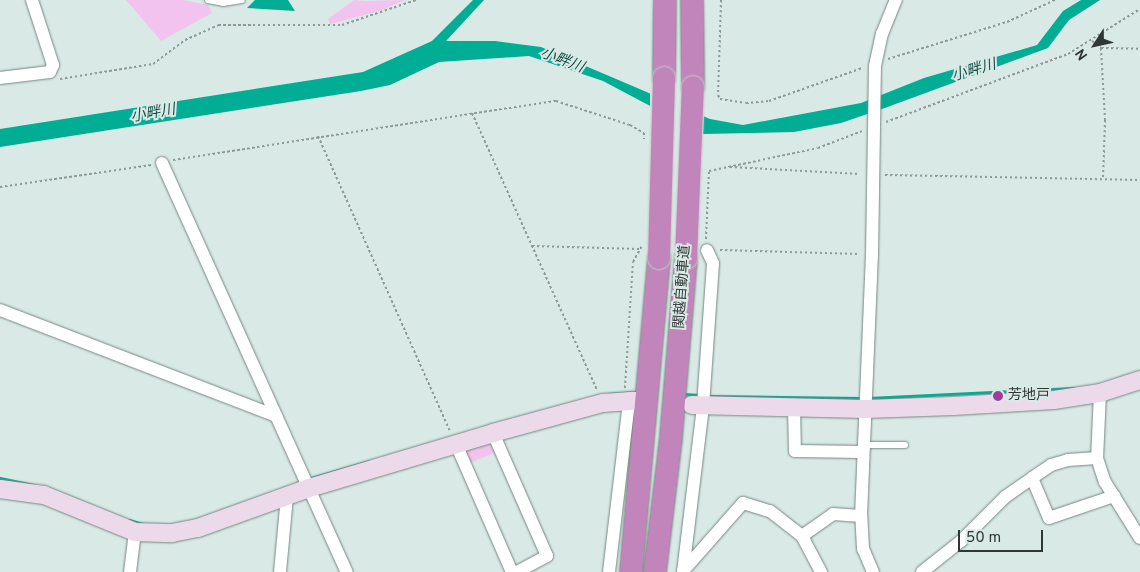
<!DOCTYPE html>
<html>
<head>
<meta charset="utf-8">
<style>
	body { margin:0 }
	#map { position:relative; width:1140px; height:572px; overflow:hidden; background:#d9eae6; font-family:Overpass,"Noto Sans JP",sans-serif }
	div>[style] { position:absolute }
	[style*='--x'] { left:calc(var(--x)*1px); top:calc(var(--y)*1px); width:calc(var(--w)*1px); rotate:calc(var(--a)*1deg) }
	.green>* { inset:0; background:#f2c3ee }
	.water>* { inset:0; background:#02ad96 }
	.pier>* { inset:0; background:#d9eae6 }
	.stream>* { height:3px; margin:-1.5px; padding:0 1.5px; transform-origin:1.5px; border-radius:1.5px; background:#02ad96 }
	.path>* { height:2px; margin-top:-1px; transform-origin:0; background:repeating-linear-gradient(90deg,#8d9996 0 2.5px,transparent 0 5px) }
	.roads { filter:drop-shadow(0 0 1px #768682) drop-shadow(0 0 1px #768682) }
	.lane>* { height:6px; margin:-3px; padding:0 3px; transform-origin:3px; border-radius:3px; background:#fff }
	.street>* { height:12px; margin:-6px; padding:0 6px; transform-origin:6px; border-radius:6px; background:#fff }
	.secondary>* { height:18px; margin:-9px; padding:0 9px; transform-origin:9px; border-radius:9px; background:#ecdaeb }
	.highway>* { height:22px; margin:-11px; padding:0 11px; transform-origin:11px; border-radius:11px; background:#c185bc }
	.bridges { filter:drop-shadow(0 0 1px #c5c7c6) drop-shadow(0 0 1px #c5c7c6) }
	.highway-bridge>* { height:22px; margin:-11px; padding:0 11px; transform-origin:11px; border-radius:11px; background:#c185bc }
	.dots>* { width:14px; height:14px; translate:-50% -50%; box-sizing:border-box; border:2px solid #d9eae6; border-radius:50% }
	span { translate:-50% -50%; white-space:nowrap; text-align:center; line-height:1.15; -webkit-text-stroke:4px #d9eae6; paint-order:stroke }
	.street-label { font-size:14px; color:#303635 }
	.poi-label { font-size:14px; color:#303635 }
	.left { translate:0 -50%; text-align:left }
	.water-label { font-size:15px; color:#185147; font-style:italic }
	.north { position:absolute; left:1070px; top:20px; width:50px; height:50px; -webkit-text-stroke:4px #d9eae6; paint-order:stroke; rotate:235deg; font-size:14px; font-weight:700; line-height:20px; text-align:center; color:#303635 }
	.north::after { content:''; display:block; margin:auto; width:18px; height:22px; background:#303635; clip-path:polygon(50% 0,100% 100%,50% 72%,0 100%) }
	.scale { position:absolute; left:958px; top:530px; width:85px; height:22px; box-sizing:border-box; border:2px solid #303635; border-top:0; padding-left:6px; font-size:15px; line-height:18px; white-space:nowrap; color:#303635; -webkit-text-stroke:4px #d9eae6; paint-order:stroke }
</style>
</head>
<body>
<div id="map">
	<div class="green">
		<i style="clip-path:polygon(126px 0,183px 0,208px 5px,212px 13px,161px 41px)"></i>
		<i style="clip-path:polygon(354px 0,365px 1px,405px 0,379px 11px,330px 24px,328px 19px)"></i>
		<i style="clip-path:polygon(493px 441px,497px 452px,467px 464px,464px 449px)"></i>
	</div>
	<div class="water">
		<i style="clip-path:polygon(255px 0,288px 0,295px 11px,247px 8px)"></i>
		<i style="clip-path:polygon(473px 0,484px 0,446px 41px,495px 41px,541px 47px,710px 119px,743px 125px,861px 103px,924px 78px,1037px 45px,1063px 11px,1081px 0,1100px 0,1069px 20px,1048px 48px,882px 109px,841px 123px,794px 132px,703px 134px,603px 81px,529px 56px,439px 62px,390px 85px,361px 91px,0 147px,0 129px,363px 72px,432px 41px)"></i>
	</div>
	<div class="pier">
		<i style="clip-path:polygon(650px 91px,704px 114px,703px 136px,650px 109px)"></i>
	</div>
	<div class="stream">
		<i style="--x:609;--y:394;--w:31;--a:-4"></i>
		<i style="--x:684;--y:394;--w:16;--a:4"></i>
		<i style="--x:706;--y:396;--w:156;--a:0.7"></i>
		<i style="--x:868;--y:398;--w:206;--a:-2.8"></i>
		<i style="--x:0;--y:478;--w:35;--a:12"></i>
		<i style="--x:308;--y:479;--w:64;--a:-16.4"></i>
		<i style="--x:129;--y:520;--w:15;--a:16"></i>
	</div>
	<div class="path">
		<i style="--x:721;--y:0;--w:95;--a:91.8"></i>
		<i style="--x:718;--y:95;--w:4;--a:63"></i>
		<i style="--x:720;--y:99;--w:26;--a:9"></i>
		<i style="--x:746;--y:103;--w:23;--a:-5"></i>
		<i style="--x:769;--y:101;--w:99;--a:-19.5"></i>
		<i style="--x:1092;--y:41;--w:11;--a:38"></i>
		<i style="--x:1101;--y:48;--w:39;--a:1"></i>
		<i style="--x:1101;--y:48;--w:72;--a:86.8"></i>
		<i style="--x:1105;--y:120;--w:58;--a:92"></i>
		<i style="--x:888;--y:59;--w:125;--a:-17.3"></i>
		<i style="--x:1007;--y:22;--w:53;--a:-24.6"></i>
		<i style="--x:60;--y:79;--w:94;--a:-9.2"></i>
		<i style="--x:153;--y:64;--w:40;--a:-37"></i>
		<i style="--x:185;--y:40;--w:36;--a:-24"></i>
		<i style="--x:218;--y:25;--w:124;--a:0"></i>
		<i style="--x:342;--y:25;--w:78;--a:-18.7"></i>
		<i style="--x:472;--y:113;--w:304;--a:65.7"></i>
		<i style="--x:886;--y:122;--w:194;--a:-20.5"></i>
		<i style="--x:1068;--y:54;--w:85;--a:-32"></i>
		<i style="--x:318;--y:136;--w:323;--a:65.9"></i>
		<i style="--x:173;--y:160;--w:388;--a:-8.8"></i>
		<i style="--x:556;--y:101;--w:78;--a:18"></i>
		<i style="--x:630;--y:125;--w:16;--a:30"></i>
		<i style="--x:644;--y:133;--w:6;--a:90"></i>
		<i style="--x:730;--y:167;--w:130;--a:3.1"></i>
		<i style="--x:885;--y:175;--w:255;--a:1.1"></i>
		<i style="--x:0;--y:187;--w:153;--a:-8.3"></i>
		<i style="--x:706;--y:239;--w:68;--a:-87.5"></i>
		<i style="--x:709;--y:171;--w:111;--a:-11.9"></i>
		<i style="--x:818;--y:148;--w:47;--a:-21.1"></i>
		<i style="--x:532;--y:246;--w:107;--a:1.6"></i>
		<i style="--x:720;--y:250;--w:140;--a:1.6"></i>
		<i style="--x:625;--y:388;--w:126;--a:-86.4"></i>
		<i style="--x:633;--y:262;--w:18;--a:-61"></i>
	</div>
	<div class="roads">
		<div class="lane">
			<i style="--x:208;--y:0;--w:15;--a:11"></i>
			<i style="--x:223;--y:3;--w:19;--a:-9"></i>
			<i style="--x:864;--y:445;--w:41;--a:0"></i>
		</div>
		<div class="street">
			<i style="--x:0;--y:78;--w:50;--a:-6.8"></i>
			<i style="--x:50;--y:72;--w:8;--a:-67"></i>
			<i style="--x:53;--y:65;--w:68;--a:-107.9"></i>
			<i style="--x:162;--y:163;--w:449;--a:65.7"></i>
			<i style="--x:0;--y:310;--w:296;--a:21"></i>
			<i style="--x:1100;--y:393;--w:65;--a:92.6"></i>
			<i style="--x:1097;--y:458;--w:25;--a:72"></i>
			<i style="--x:1105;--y:482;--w:66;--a:58"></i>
			<i style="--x:794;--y:408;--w:43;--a:88.7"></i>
			<i style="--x:795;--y:451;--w:68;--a:0.8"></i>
			<i style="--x:493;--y:433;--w:134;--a:66.3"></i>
			<i style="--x:547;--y:556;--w:34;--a:152"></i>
			<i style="--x:456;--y:444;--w:140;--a:66.4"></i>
			<i style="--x:1032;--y:478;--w:43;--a:67"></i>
			<i style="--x:1049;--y:518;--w:69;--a:-18.7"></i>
			<i style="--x:802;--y:536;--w:38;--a:-35"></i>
			<i style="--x:833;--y:514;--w:28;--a:4"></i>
			<i style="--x:683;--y:571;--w:91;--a:-48.6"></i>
			<i style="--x:743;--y:503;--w:28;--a:17"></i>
			<i style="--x:770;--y:511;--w:41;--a:38"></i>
			<i style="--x:802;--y:536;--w:41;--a:62.2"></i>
			<i style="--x:130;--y:572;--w:40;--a:-82.9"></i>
			<i style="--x:280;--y:572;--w:76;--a:-84.7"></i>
			<i style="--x:609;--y:572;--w:172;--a:-83.3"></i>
			<i style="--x:683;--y:572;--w:167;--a:-83.1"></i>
			<i style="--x:703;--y:406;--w:143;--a:-86"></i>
			<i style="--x:713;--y:263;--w:14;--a:-115"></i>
			<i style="--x:873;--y:572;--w:25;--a:-113"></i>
			<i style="--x:863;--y:549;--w:33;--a:-93"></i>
			<i style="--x:861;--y:516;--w:261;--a:-87.6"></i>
			<i style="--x:872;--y:255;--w:189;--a:-89.1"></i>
			<i style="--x:875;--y:66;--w:33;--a:-78"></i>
			<i style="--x:882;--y:34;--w:37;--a:-68"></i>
			<i style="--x:922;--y:572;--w:50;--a:-38.5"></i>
			<i style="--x:961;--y:541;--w:62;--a:-45"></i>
			<i style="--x:1005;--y:497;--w:33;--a:-35"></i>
			<i style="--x:1032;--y:478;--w:23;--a:-34"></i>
			<i style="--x:1051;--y:465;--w:18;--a:-16"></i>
			<i style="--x:1068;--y:460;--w:29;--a:-4"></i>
		</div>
		<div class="secondary">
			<i style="--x:692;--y:405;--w:174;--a:1.3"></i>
			<i style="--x:866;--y:409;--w:88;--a:-2"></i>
			<i style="--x:954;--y:406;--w:100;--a:-3.4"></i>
			<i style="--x:1054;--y:400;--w:47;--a:-8.7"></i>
			<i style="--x:1100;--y:393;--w:42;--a:-18"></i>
			<i style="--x:0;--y:489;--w:44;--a:7.8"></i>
			<i style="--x:44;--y:495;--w:98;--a:22.1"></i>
			<i style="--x:135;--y:532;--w:37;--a:2"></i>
			<i style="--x:172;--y:533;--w:26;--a:-11"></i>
			<i style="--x:198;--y:528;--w:118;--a:-19.8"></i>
			<i style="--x:309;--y:488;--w:192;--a:-16.6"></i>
			<i style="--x:493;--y:433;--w:114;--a:-15.3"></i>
			<i style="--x:603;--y:403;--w:31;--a:-4"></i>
		</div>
		<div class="highway">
			<i style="--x:692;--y:0;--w:87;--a:89.3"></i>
			<i style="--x:664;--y:78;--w:78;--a:-89.3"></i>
			<i style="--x:631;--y:572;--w:315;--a:-84.9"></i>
			<i style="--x:655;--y:572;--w:136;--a:-83.2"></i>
			<i style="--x:671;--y:437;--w:180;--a:-85.2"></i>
		</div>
	</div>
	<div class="bridges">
		<div class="highway-bridge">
			<i style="--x:659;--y:258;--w:180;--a:-88.4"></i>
			<i style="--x:686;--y:258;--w:171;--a:-87.7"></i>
		</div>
	</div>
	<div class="dots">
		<i style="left:998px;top:396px;background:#a23b9e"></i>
	</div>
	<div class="street-label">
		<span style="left:683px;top:287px;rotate:-86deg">関越自動車道</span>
	</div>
	<div class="poi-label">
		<span class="left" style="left:1008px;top:396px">芳地戸</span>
	</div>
	<div class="water-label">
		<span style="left:562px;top:61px;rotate:21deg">小畔川</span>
		<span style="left:974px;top:71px;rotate:-16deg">小畔川</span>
		<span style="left:153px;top:114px;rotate:-10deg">小畔川</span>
	</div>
	<div class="north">N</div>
	<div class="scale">50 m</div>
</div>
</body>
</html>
